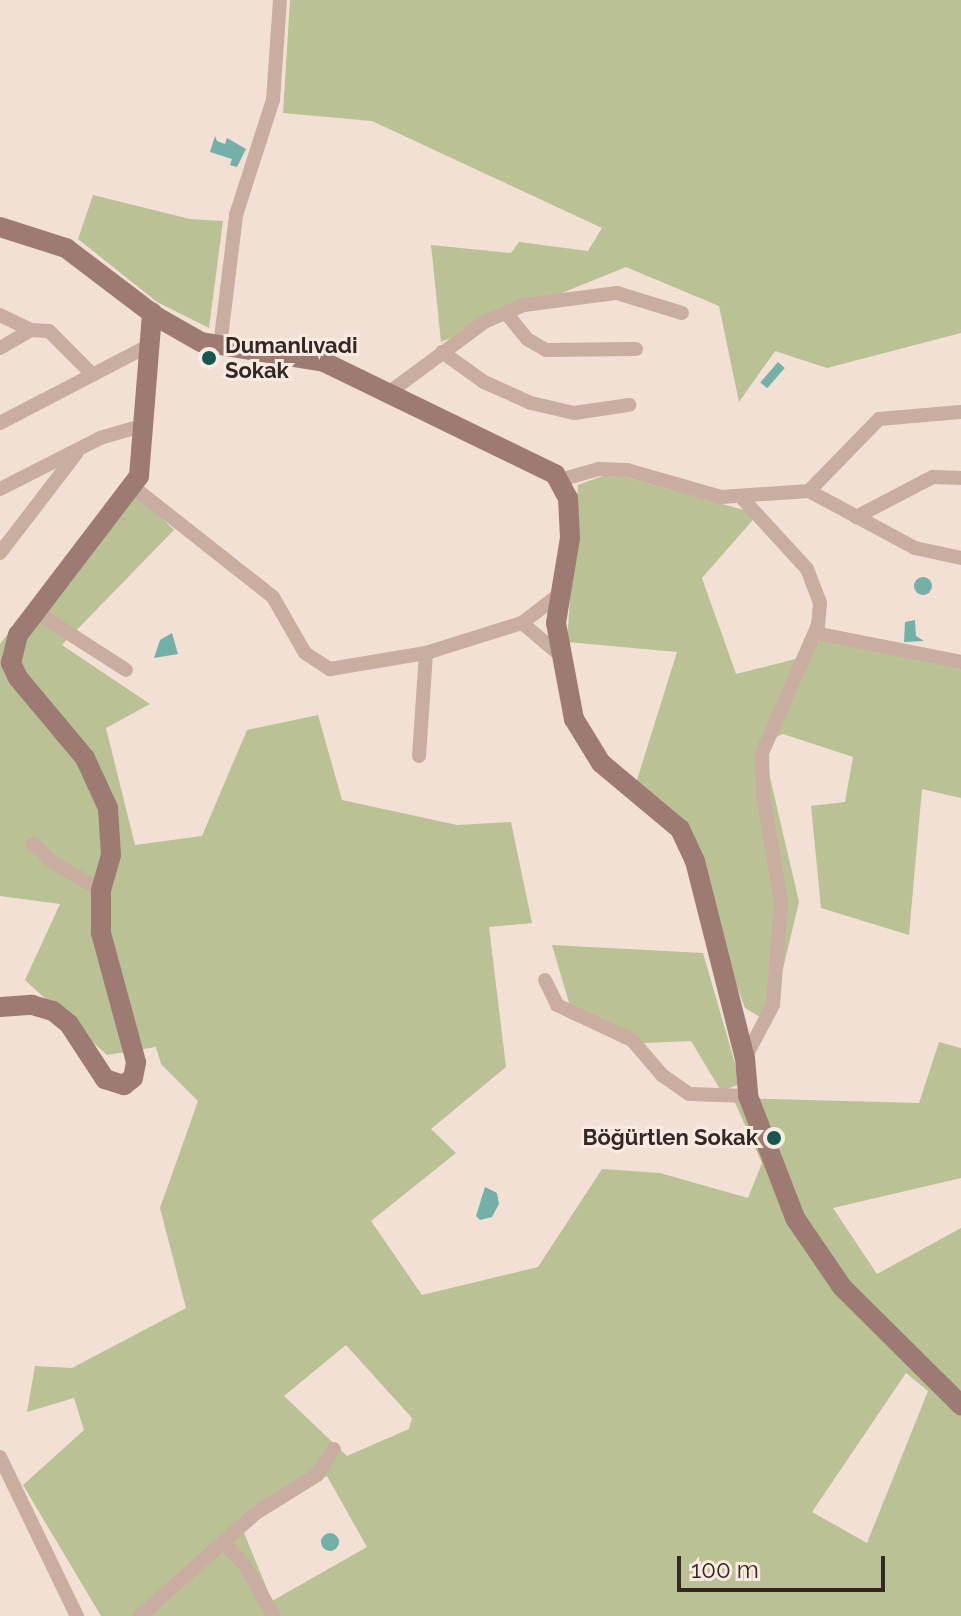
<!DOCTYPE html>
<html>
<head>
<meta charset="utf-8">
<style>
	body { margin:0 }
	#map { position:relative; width:961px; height:1616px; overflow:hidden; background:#f2e0d5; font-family:Raleway,sans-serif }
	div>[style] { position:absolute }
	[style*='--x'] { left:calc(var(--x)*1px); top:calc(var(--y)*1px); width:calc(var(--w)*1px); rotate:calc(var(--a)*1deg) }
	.green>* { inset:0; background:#b9c195 }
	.water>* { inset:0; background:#73b0a8; transform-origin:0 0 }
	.round { border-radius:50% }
	.street>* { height:14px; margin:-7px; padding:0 7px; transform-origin:7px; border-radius:7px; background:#caada1 }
	.secondary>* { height:20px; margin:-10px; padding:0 10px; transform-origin:10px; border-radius:10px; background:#9d7b73 }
	.dots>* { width:22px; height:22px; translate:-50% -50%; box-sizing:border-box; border:4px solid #faebe1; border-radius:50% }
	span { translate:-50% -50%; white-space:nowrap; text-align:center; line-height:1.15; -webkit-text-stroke:6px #faebe1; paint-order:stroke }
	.poi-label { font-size:22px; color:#342724; font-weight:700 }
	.left { translate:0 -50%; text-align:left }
	.right { translate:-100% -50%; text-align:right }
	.scale { position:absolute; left:677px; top:1556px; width:208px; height:36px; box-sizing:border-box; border:4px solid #342724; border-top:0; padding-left:10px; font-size:24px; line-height:28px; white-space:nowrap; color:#342724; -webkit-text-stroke:6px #faebe1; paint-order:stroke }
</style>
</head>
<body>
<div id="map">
	<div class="green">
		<i style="clip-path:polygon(290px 0,961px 0,961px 333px,827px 368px,775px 351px,739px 402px,719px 306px,626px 267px,441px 342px,431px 245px,511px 253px,519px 242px,588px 251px,602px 228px,372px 121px,283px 113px)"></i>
		<i style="clip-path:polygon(93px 195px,190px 219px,223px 221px,209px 328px,157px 302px,78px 239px)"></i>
		<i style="clip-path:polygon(611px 473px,758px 514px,702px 578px,736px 674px,804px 657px,821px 639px,961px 668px,961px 798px,922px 789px,909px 935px,821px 908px,811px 806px,845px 802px,853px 757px,783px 734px,762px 743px,799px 902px,770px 1023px,745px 1008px,675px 822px,636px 783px,677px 652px,567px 642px,578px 485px)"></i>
		<i style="clip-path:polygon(evenodd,125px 482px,174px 530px,62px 645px,150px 704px,106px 728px,135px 845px,202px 836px,247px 730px,318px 715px,342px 800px,457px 825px,511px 822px,532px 923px,489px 927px,506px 1067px,431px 1129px,456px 1153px,371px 1221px,422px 1295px,538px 1267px,602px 1169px,660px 1173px,748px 1198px,762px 1163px,733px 1098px,919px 1103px,939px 1042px,961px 1048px,961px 1178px,833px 1208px,877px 1274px,961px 1228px,961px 1616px,101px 1616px,23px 1485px,84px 1430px,74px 1398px,27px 1412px,35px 1366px,72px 1368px,186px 1308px,160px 1208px,198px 1101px,161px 1064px,156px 1047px,107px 1055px,25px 980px,60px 904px,0 896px,0 644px,125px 482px,346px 1345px,412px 1418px,409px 1429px,347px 1456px,284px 1396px,346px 1345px,125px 482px,906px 1373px,928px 1391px,867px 1543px,812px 1512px,906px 1373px,125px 482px,327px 1476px,367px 1547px,272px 1601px,242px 1528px,327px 1476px)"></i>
		<i style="clip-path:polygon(552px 945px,703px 953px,741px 1084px,721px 1091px,691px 1041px,623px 1044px,570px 1006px)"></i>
	</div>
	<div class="water">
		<i style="clip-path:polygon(215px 136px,217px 141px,225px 144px,227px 138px,246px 149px,237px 167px,230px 165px,232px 159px,210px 152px)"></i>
		<i style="left:778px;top:362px;width:9px;height:27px;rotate:41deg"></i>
		<i class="round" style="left:914px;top:577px;width:18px;height:18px"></i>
		<i style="clip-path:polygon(915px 620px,916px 636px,924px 641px,904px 642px,905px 622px)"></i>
		<i style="clip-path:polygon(172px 633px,178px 654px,154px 658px,160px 640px)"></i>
		<i style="clip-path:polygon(485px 1187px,497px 1193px,499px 1204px,492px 1217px,480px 1220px,476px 1216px)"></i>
		<i class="round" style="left:321px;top:1533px;width:18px;height:18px"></i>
	</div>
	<div class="street">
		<i style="--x:506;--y:313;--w:33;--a:51"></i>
		<i style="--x:527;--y:339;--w:22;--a:30"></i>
		<i style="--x:546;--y:350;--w:90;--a:-0.6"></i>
		<i style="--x:0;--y:315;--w:34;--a:26"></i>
		<i style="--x:31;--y:330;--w:18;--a:3"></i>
		<i style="--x:49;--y:331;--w:62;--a:45"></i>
		<i style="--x:220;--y:346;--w:132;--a:-83"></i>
		<i style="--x:236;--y:215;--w:121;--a:-72.2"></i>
		<i style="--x:273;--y:100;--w:100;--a:-86"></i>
		<i style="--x:0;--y:348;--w:36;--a:-30"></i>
		<i style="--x:442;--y:352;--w:52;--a:35.5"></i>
		<i style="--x:484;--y:382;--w:51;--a:24.1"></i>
		<i style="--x:531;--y:403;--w:44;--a:13.1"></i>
		<i style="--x:574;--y:413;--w:56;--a:-8.3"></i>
		<i style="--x:391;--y:391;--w:118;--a:-36.4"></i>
		<i style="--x:486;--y:321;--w:41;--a:-22.8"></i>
		<i style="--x:524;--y:305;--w:94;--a:-7.4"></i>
		<i style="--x:617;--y:293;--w:68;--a:17.1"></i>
		<i style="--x:0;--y:423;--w:167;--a:-27.5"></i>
		<i style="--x:560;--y:480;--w:41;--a:-15.8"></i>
		<i style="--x:599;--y:469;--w:28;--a:2"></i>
		<i style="--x:627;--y:470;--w:98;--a:16"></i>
		<i style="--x:721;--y:497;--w:88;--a:-3.9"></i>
		<i style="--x:809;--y:491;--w:120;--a:28.3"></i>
		<i style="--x:915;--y:548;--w:47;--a:12.3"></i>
		<i style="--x:132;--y:486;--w:179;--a:38.2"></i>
		<i style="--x:273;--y:597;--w:64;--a:60.3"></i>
		<i style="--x:305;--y:653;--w:30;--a:33"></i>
		<i style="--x:330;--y:669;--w:97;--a:-9.5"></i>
		<i style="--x:426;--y:653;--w:101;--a:-17.4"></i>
		<i style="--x:522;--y:623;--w:49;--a:-37.6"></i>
		<i style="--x:0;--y:489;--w:112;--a:-27"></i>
		<i style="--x:100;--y:438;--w:43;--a:-16.3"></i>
		<i style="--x:809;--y:491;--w:100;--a:-45.8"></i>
		<i style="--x:879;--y:419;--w:82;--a:-4.9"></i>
		<i style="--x:742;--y:498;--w:96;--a:47.5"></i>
		<i style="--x:807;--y:569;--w:36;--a:69"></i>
		<i style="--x:820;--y:603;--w:22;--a:95"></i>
		<i style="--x:818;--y:625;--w:140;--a:113.6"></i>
		<i style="--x:762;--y:753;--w:42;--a:88.6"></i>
		<i style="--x:763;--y:795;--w:109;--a:80.5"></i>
		<i style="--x:781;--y:902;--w:103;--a:94.4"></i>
		<i style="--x:773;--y:1005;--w:60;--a:117.8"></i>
		<i style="--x:856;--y:517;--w:87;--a:-27.5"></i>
		<i style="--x:933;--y:477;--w:28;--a:2"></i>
		<i style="--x:0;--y:553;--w:125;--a:-52.5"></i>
		<i style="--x:36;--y:612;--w:107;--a:32.8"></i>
		<i style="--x:522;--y:623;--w:50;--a:40.1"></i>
		<i style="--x:815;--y:633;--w:149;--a:11.2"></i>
		<i style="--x:419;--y:756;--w:103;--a:-86.1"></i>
		<i style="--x:33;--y:844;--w:28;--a:42"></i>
		<i style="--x:54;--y:863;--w:54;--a:29.9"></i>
		<i style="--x:545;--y:980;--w:28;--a:64"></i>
		<i style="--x:557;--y:1005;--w:83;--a:25"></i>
		<i style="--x:632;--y:1040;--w:46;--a:49.4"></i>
		<i style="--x:662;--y:1075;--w:33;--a:35"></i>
		<i style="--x:689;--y:1094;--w:59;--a:1.9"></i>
		<i style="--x:0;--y:1457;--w:177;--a:64.2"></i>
		<i style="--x:223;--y:1542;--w:30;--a:46"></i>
		<i style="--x:244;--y:1564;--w:60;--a:60"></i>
		<i style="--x:140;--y:1616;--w:155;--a:-41.6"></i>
		<i style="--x:256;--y:1513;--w:72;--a:-31.9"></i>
		<i style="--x:317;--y:1475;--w:31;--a:-57"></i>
	</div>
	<div class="secondary">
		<i style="--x:0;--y:227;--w:69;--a:17.7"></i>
		<i style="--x:66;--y:248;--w:114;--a:37.2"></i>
		<i style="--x:157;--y:317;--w:51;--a:29.6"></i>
		<i style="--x:201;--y:342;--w:125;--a:9.2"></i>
		<i style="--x:324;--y:362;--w:257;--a:25.9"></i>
		<i style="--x:555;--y:474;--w:27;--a:62"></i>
		<i style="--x:568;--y:498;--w:40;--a:87.1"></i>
		<i style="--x:570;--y:538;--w:86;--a:99.4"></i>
		<i style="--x:556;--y:623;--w:98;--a:79.4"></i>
		<i style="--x:574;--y:719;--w:52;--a:58.5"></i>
		<i style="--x:601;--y:763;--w:103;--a:39.9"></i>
		<i style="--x:680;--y:829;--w:35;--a:65"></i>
		<i style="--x:695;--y:861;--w:203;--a:75.8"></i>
		<i style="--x:745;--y:1058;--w:38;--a:85"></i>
		<i style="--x:748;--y:1096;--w:131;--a:68.9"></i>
		<i style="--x:795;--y:1218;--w:83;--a:55.7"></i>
		<i style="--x:842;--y:1287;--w:168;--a:44.8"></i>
		<i style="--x:0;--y:1007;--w:32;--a:-4"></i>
		<i style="--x:32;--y:1005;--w:22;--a:16"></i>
		<i style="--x:53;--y:1011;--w:21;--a:39"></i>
		<i style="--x:69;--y:1024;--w:66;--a:56.8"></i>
		<i style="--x:105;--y:1079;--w:20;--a:18"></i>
		<i style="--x:124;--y:1085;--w:11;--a:-38"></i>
		<i style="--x:133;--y:1078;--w:16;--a:-79"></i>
		<i style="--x:136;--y:1062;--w:134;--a:-105.2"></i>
		<i style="--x:101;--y:933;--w:43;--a:-90"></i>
		<i style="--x:101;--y:890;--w:36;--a:-74"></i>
		<i style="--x:111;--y:855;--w:47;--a:-93.7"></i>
		<i style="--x:108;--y:808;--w:55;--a:-114.7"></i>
		<i style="--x:85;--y:758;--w:104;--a:-129.9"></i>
		<i style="--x:18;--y:678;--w:17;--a:-115"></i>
		<i style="--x:11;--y:663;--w:29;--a:-76"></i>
		<i style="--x:18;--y:635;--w:200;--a:-52.7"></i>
		<i style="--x:139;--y:476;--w:164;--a:-85.4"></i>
	</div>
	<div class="dots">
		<i style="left:209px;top:358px;background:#185751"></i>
		<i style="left:774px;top:1138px;background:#185751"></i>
	</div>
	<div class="poi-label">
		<span class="left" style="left:225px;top:358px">Dumanlıvadi<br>Sokak</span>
		<span class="right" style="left:758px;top:1138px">Böğürtlen Sokak</span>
	</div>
	<div class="scale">100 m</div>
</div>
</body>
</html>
